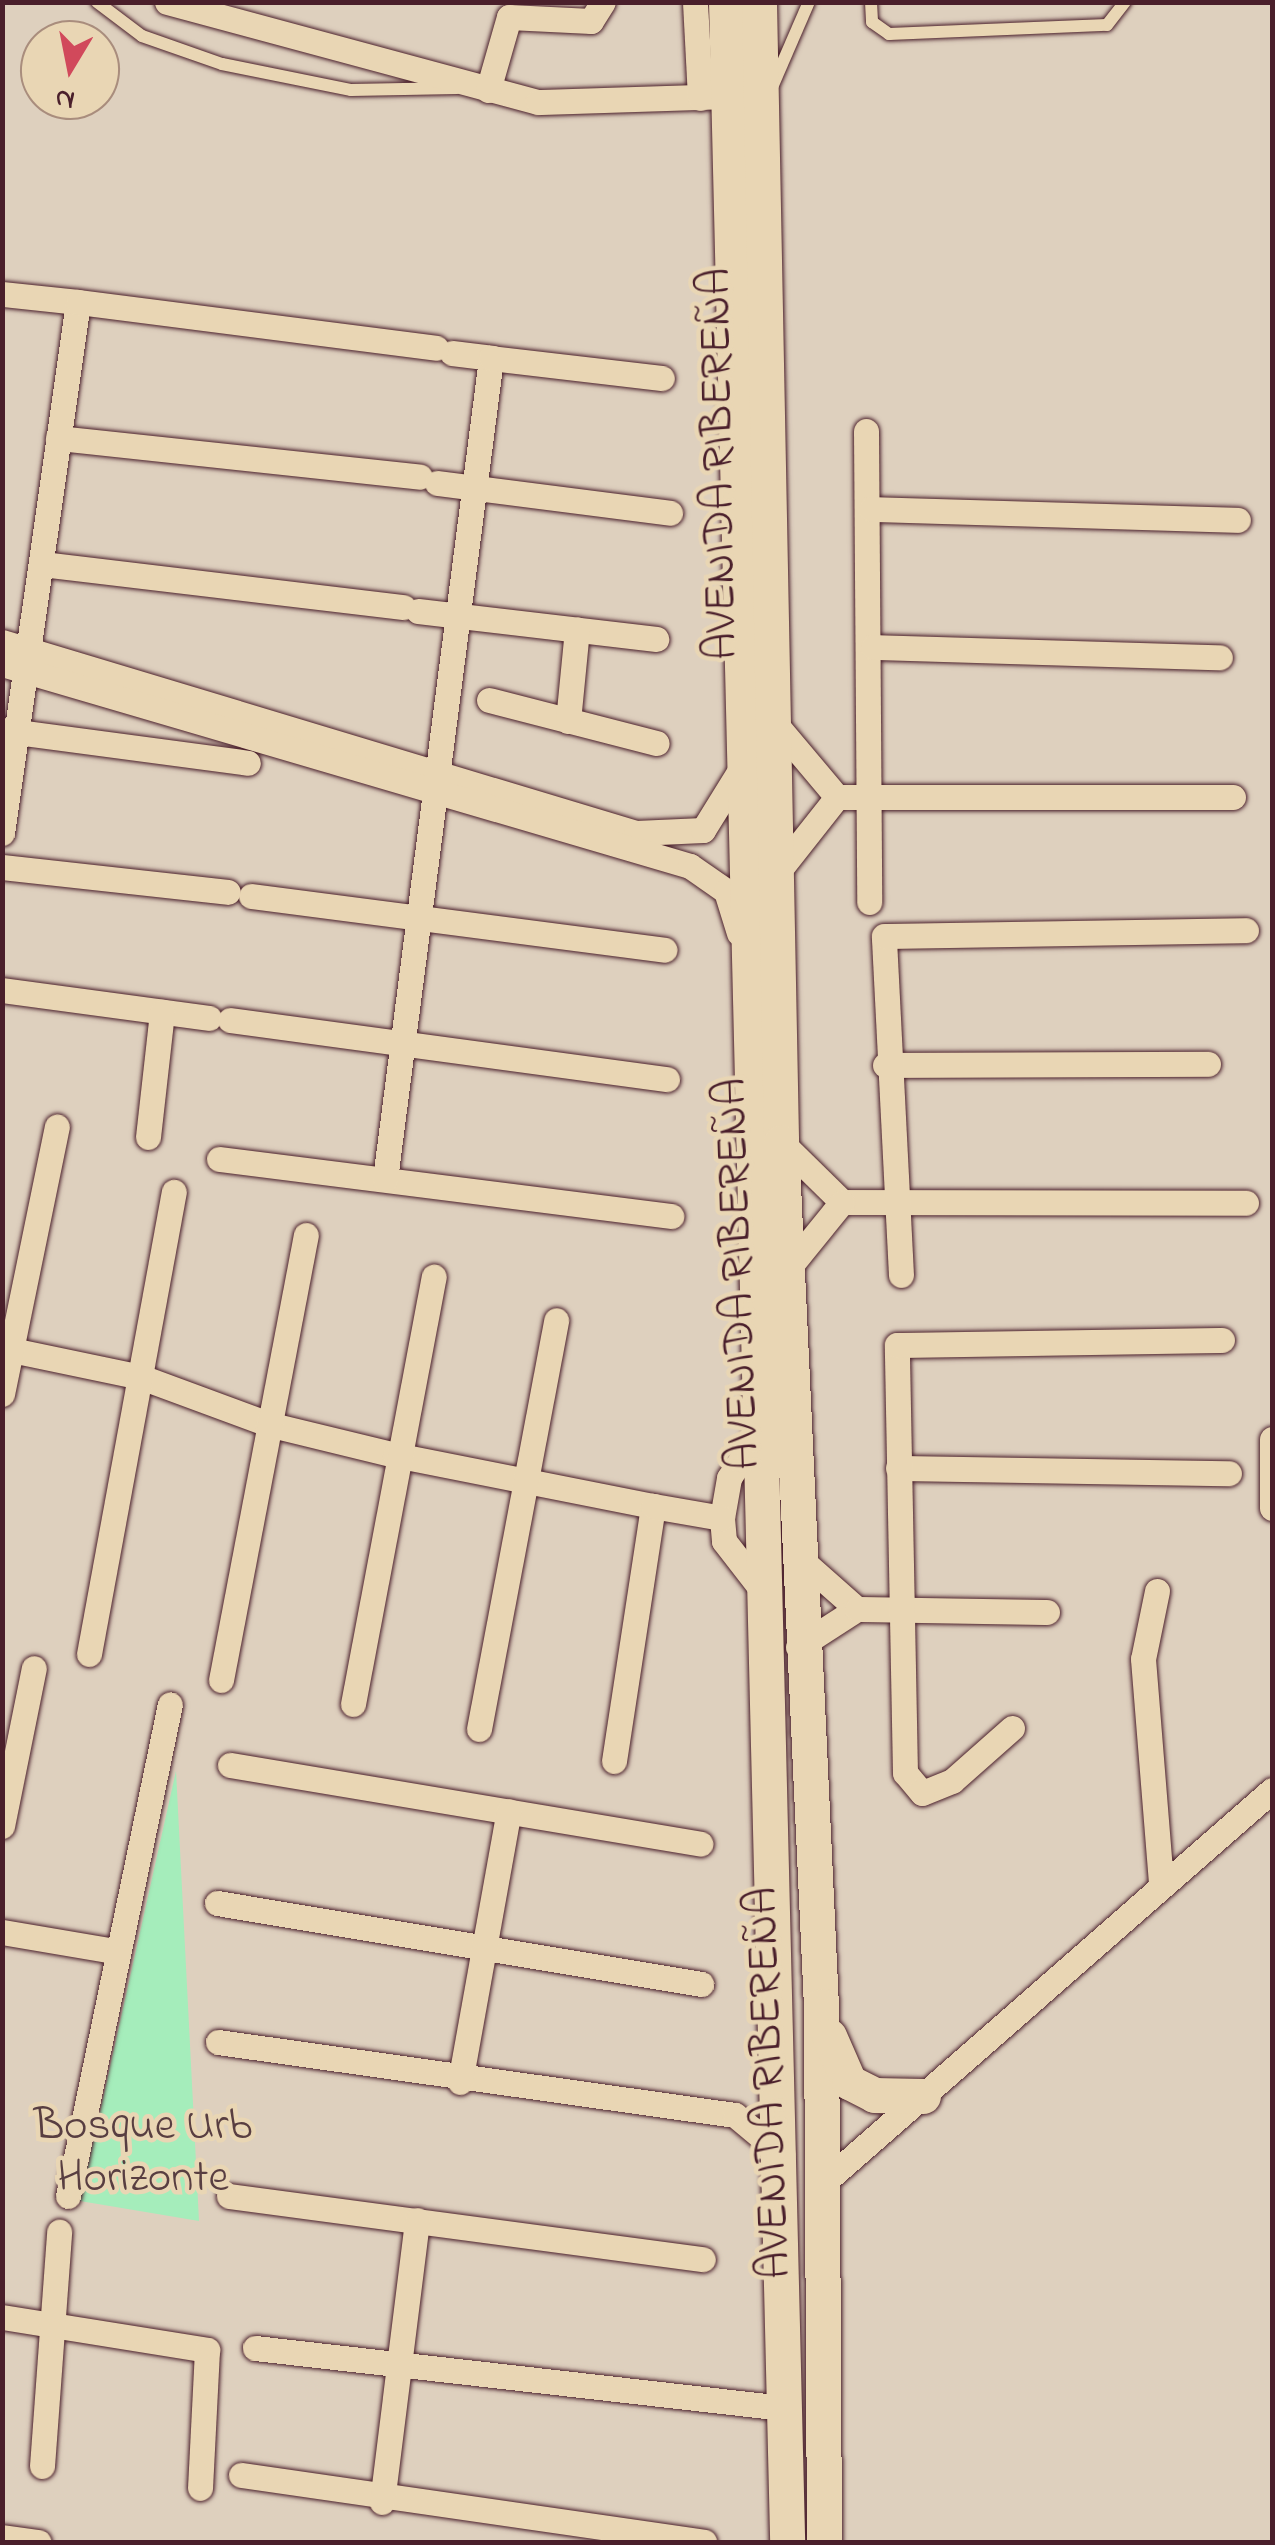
<!DOCTYPE html>
<html>
<head>
<meta charset="utf-8">
<style>
	body { margin:0 }
	#map { position:relative; width:1275px; height:2545px; overflow:hidden; background:#ded0be; font-family:"Indie Flower",sans-serif }
	div>[style] { position:absolute }
	[style*='--x'] { left:calc(var(--x)*1px); top:calc(var(--y)*1px); width:calc(var(--w)*1px); rotate:calc(var(--a)*1deg) }
	.green>* { inset:0; background:#a5edbb }
	.roads { filter:drop-shadow(0 0 2px #4a1f2b) drop-shadow(0 0 2px #4a1f2b) }
	.lane>* { height:12px; margin:-6px; padding:0 6px; transform-origin:6px; border-radius:6px; background:#e9d6b4 }
	.street>* { height:25px; margin:-12.5px; padding:0 12.5px; transform-origin:12.5px; border-radius:12.5px; background:#e9d6b4 }
	.secondary>* { height:35px; margin:-17.5px; padding:0 17.5px; transform-origin:17.5px; border-radius:17.5px; background:#e9d6b4 }
	span { translate:-50% -50%; white-space:nowrap; text-align:center; line-height:1.15; -webkit-text-stroke:9px #e9d6b4; paint-order:stroke }
	.street-label { font-size:45px; color:#4a1f2b }
	.park-label { font-size:45px; color:#583e41 }
	.frame { position:absolute; inset:0; border:5px solid #4a1f2b; pointer-events:none }
	.north { position:absolute; left:20px; top:20px; width:100px; height:100px; box-sizing:border-box; background:#e9d6b4; border:2px solid #a98d7d; border-radius:50%; rotate:190deg; font-size:28px; font-weight:700; line-height:40px; text-align:center; color:#4a1f2b }
	.north::after { content:''; display:block; margin:auto; width:35px; height:45px; background:#d1495b; clip-path:polygon(50% 0,100% 100%,50% 72%,0 100%) }
</style>
</head>
<body>
<div id="map">
	<div class="green">
		<i style="clip-path:polygon(176px 1771px,199px 2221px,80px 2201px)"></i>
	</div>
	<div class="roads">
		<div class="lane">
			<i style="--x:97;--y:2;--w:56;--a:37.1"></i>
			<i style="--x:142;--y:36;--w:85;--a:19.3"></i>
			<i style="--x:222;--y:64;--w:132;--a:11.4"></i>
			<i style="--x:351;--y:90;--w:106;--a:-1.1"></i>
			<i style="--x:871;--y:2;--w:20;--a:87"></i>
			<i style="--x:872;--y:22;--w:21;--a:35"></i>
			<i style="--x:889;--y:34;--w:218;--a:-2.4"></i>
			<i style="--x:1107;--y:25;--w:29;--a:-52"></i>
			<i style="--x:773;--y:85;--w:90;--a:-66.6"></i>
		</div>
		<div class="street">
			<i style="--x:167;--y:2;--w:384;--a:15.1"></i>
			<i style="--x:538;--y:102;--w:194;--a:-1.8"></i>
			<i style="--x:695;--y:2;--w:96;--a:87"></i>
			<i style="--x:488;--y:90;--w:76;--a:-74"></i>
			<i style="--x:509;--y:17;--w:82;--a:2.8"></i>
			<i style="--x:591;--y:21;--w:22;--a:-58"></i>
			<i style="--x:2;--y:294;--w:76;--a:6"></i>
			<i style="--x:452;--y:353;--w:39;--a:7"></i>
			<i style="--x:866;--y:431;--w:471;--a:89.6"></i>
			<i style="--x:58;--y:438;--w:364;--a:6.1"></i>
			<i style="--x:437;--y:483;--w:235;--a:7.3"></i>
			<i style="--x:871;--y:509;--w:367;--a:1.7"></i>
			<i style="--x:42;--y:564;--w:364;--a:6.8"></i>
			<i style="--x:418;--y:611;--w:240;--a:6.7"></i>
			<i style="--x:2;--y:642;--w:662;--a:16.77"></i>
			<i style="--x:636;--y:833;--w:67;--a:-2.6"></i>
			<i style="--x:703;--y:830;--w:74;--a:-58.2"></i>
			<i style="--x:873;--y:647;--w:347;--a:1.7"></i>
			<i style="--x:2;--y:664;--w:717;--a:16.36"></i>
			<i style="--x:690;--y:866;--w:44;--a:34.8"></i>
			<i style="--x:726;--y:891;--w:44;--a:72.8"></i>
			<i style="--x:489;--y:700;--w:173;--a:14.4"></i>
			<i style="--x:568;--y:721;--w:92;--a:-84.4"></i>
			<i style="--x:773;--y:721;--w:99;--a:49.9"></i>
			<i style="--x:2;--y:730;--w:248;--a:7.6"></i>
			<i style="--x:2;--y:833;--w:536;--a:-81.85"></i>
			<i style="--x:78;--y:302;--w:361;--a:7.3"></i>
			<i style="--x:2;--y:867;--w:227;--a:6.3"></i>
			<i style="--x:777;--y:873;--w:97;--a:-51.7"></i>
			<i style="--x:837;--y:797;--w:396;--a:0"></i>
			<i style="--x:251;--y:896;--w:417;--a:7.4"></i>
			<i style="--x:2;--y:990;--w:209;--a:7.7"></i>
			<i style="--x:230;--y:1020;--w:441;--a:7.7"></i>
			<i style="--x:885;--y:1065;--w:323;--a:-0.2"></i>
			<i style="--x:148;--y:1137;--w:126;--a:-83.6"></i>
			<i style="--x:781;--y:1142;--w:86;--a:44.5"></i>
			<i style="--x:842;--y:1202;--w:404;--a:0.1"></i>
			<i style="--x:219;--y:1159;--w:456;--a:7.2"></i>
			<i style="--x:385;--y:1179;--w:828;--a:-82.64"></i>
			<i style="--x:491;--y:358;--w:172;--a:6.7"></i>
			<i style="--x:787;--y:1270;--w:87;--a:-51"></i>
			<i style="--x:901;--y:1275;--w:339;--a:-92.9"></i>
			<i style="--x:884;--y:936;--w:362;--a:-0.9"></i>
			<i style="--x:2;--y:1348;--w:142;--a:11.8"></i>
			<i style="--x:141;--y:1377;--w:135;--a:20.3"></i>
			<i style="--x:268;--y:1424;--w:131;--a:13.7"></i>
			<i style="--x:395;--y:1455;--w:263;--a:11.2"></i>
			<i style="--x:2;--y:1394;--w:273;--a:-78.4"></i>
			<i style="--x:757;--y:1435;--w:51;--a:123.1"></i>
			<i style="--x:729;--y:1478;--w:41;--a:99.9"></i>
			<i style="--x:722;--y:1518;--w:23;--a:85"></i>
			<i style="--x:724;--y:1541;--w:62;--a:52.2"></i>
			<i style="--x:1272;--y:1439;--w:69;--a:90"></i>
			<i style="--x:898;--y:1468;--w:331;--a:0.9"></i>
			<i style="--x:797;--y:1556;--w:80;--a:41.5"></i>
			<i style="--x:1157;--y:1591;--w:69;--a:101.6"></i>
			<i style="--x:1143;--y:1659;--w:227;--a:85.4"></i>
			<i style="--x:798;--y:1647;--w:70;--a:-32.8"></i>
			<i style="--x:857;--y:1609;--w:190;--a:0.9"></i>
			<i style="--x:89;--y:1654;--w:470;--a:-79.6"></i>
			<i style="--x:221;--y:1680;--w:453;--a:-79.2"></i>
			<i style="--x:353;--y:1704;--w:435;--a:-79.3"></i>
			<i style="--x:1012;--y:1728;--w:80;--a:138.5"></i>
			<i style="--x:952;--y:1781;--w:32;--a:158"></i>
			<i style="--x:922;--y:1793;--w:26;--a:-130"></i>
			<i style="--x:905;--y:1773;--w:428;--a:-91.1"></i>
			<i style="--x:897;--y:1345;--w:325;--a:-0.9"></i>
			<i style="--x:479;--y:1729;--w:416;--a:-79.3"></i>
			<i style="--x:614;--y:1761;--w:258;--a:-81.3"></i>
			<i style="--x:653;--y:1506;--w:70;--a:9.9"></i>
			<i style="--x:230;--y:1765;--w:477;--a:9.5"></i>
			<i style="--x:2;--y:1826;--w:161;--a:-78.6"></i>
			<i style="--x:217;--y:1903;--w:491;--a:9.5"></i>
			<i style="--x:2;--y:1932;--w:114;--a:9.6"></i>
			<i style="--x:218;--y:2042;--w:522;--a:8.04"></i>
			<i style="--x:735;--y:2115;--w:62;--a:39.8"></i>
			<i style="--x:460;--y:2082;--w:275;--a:-79.8"></i>
			<i style="--x:822;--y:2184;--w:598;--a:-41.2"></i>
			<i style="--x:68;--y:2196;--w:502;--a:-78.29"></i>
			<i style="--x:229;--y:2196;--w:478;--a:7.6"></i>
			<i style="--x:2;--y:2317;--w:208;--a:9.1"></i>
			<i style="--x:207;--y:2350;--w:138;--a:92.9"></i>
			<i style="--x:255;--y:2348;--w:531;--a:6.48"></i>
			<i style="--x:42;--y:2466;--w:235;--a:-85.8"></i>
			<i style="--x:241;--y:2475;--w:468;--a:8.2"></i>
			<i style="--x:382;--y:2502;--w:284;--a:-82.9"></i>
			<i style="--x:2;--y:2537;--w:37;--a:8"></i>
		</div>
		<div class="secondary">
			<i style="--x:726;--y:2;--w:2541;--a:88.62"></i>
			<i style="--x:759;--y:2;--w:1140;--a:88.89"></i>
			<i style="--x:781;--y:1142;--w:865;--a:87.35"></i>
			<i style="--x:821;--y:2006;--w:536;--a:89.68"></i>
			<i style="--x:829;--y:2036;--w:50;--a:66.5"></i>
			<i style="--x:849;--y:2082;--w:28;--a:27"></i>
			<i style="--x:874;--y:2095;--w:49;--a:1.2"></i>
		</div>
	</div>
	<div class="street-label">
		<span style="left:721px;top:464px;rotate:-91deg">AVENIDA RIBEREÑA</span>
		<span style="left:740px;top:1274px;rotate:-92deg">AVENIDA RIBEREÑA</span>
		<span style="left:771px;top:2083px;rotate:-92deg">AVENIDA RIBEREÑA</span>
	</div>
	<div class="park-label">
		<span style="left:143px;top:2154px">Bosque Urb<br>Horizonte</span>
	</div>
	<div class="frame"></div>
	<div class="north">N</div>
</div>
</body>
</html>
